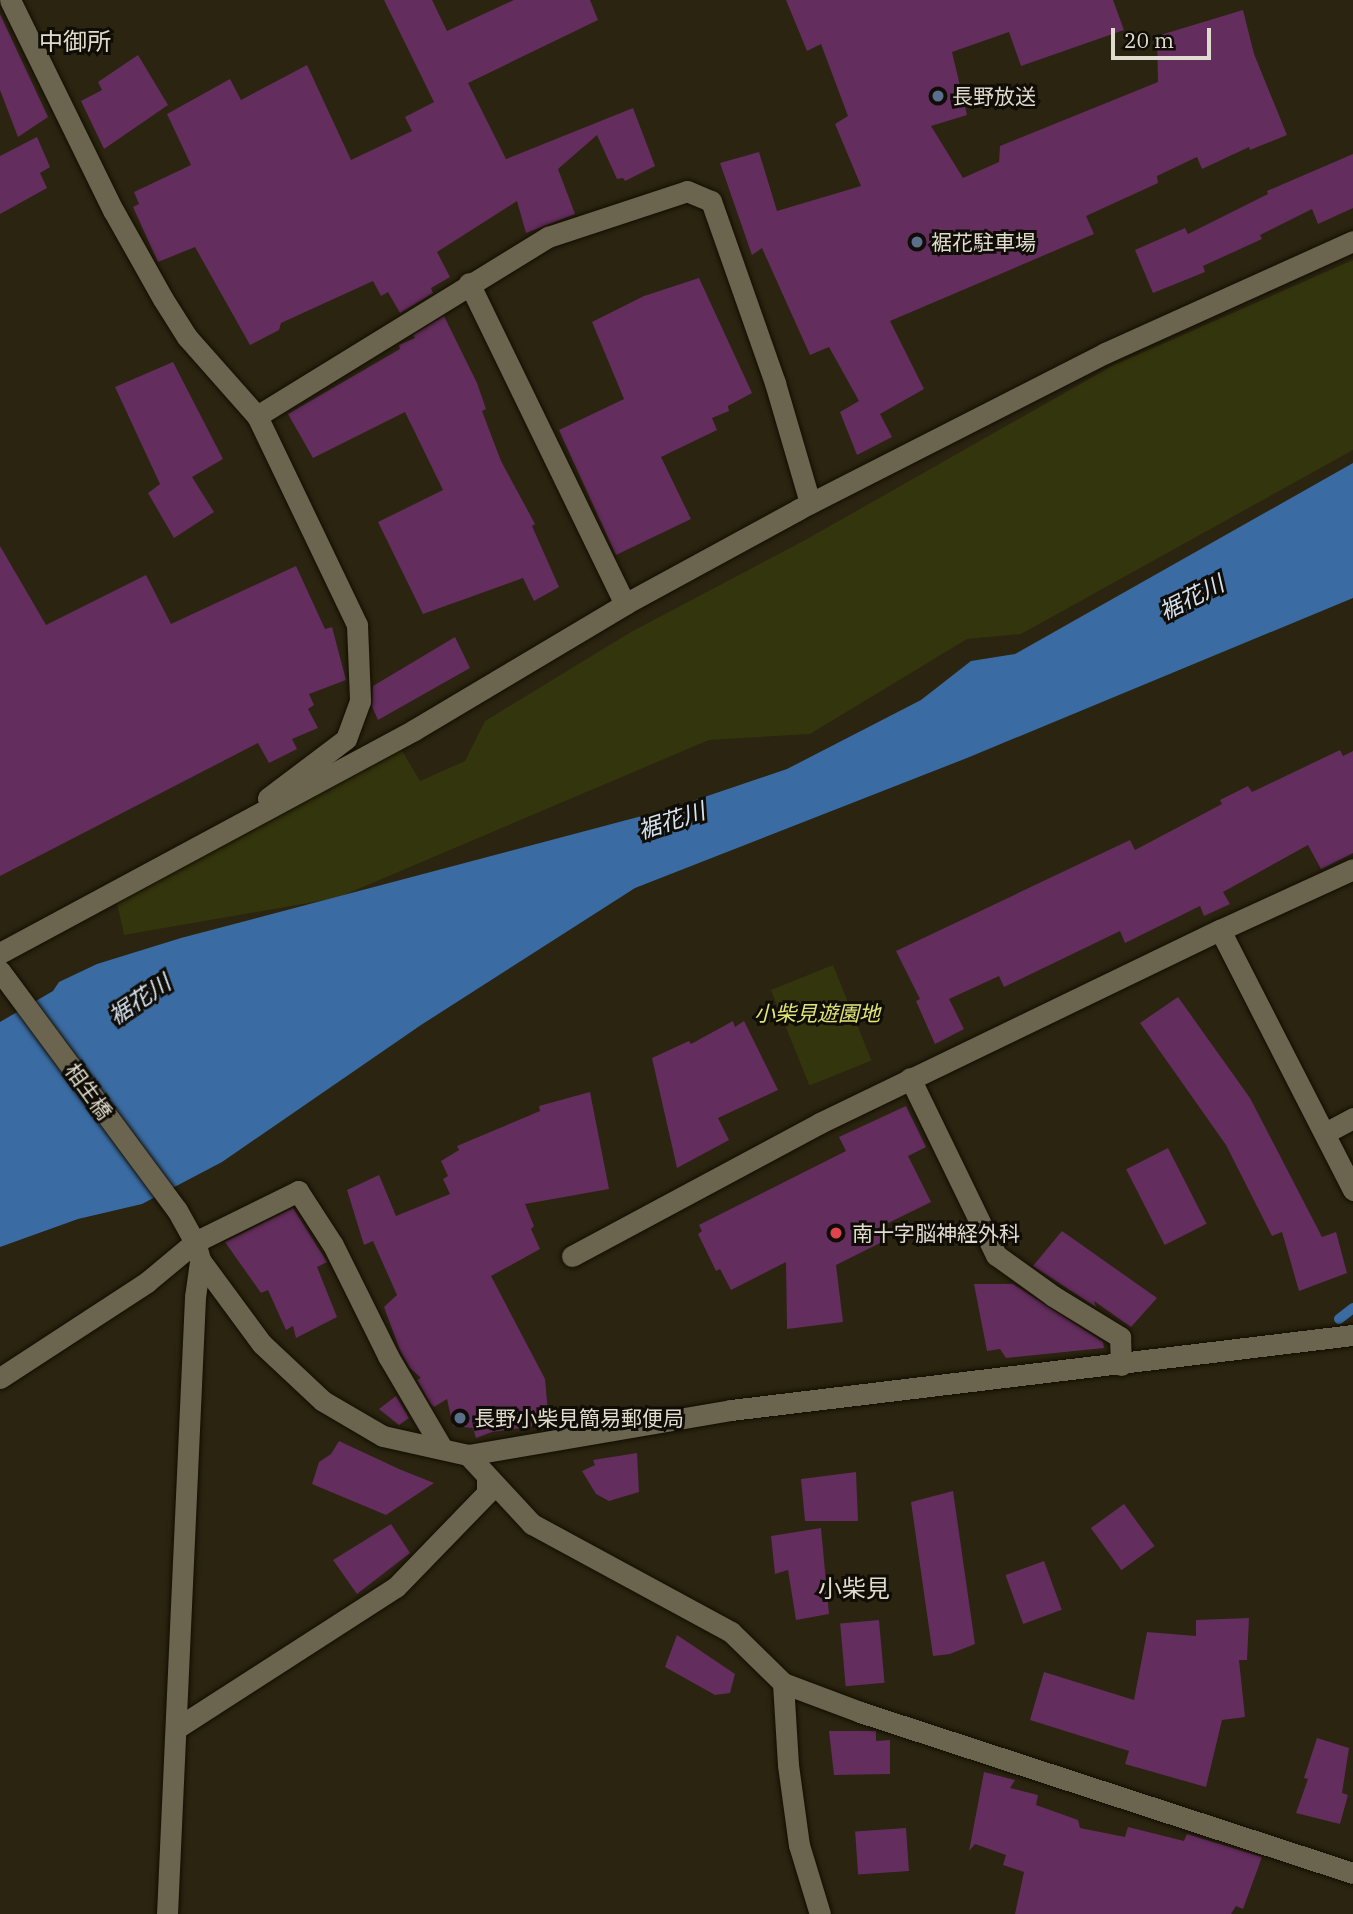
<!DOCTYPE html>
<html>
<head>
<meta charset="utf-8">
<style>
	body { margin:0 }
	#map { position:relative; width:1353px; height:1914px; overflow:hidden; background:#2a2410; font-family:"IBM Plex Serif","Noto Sans JP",serif }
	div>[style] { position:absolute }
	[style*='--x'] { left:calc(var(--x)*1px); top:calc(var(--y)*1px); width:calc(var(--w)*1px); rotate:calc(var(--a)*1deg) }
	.green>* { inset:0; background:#33350c; transform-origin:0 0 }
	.water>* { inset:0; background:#3a6ca3 }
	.stream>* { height:10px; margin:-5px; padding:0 5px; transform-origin:5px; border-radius:5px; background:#3a6ca3 }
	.building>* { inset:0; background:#632d5d; transform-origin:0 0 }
	.roads { filter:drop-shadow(0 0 2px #130d00) drop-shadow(0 0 2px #130d00) }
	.street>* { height:21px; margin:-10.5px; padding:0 10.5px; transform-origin:10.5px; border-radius:10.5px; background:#6b644f }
	.secondary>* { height:21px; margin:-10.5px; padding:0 10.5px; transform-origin:10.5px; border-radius:10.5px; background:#6b644f }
	.dots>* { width:19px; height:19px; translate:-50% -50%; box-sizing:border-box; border:4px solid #100d06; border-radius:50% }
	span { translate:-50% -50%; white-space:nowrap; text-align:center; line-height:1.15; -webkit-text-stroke:6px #100d06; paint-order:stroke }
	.poi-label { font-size:21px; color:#dfdbcf }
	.left { translate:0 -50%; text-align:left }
	.park-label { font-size:21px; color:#e0e578; font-style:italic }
	.street-label { font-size:21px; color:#dfdbcf }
	.water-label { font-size:23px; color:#d6e4f4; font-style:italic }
	.quarter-label { font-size:24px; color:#dfdbcf }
	.scale { position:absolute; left:1111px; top:28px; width:100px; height:32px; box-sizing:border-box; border:4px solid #dfdbcf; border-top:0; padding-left:9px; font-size:21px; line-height:24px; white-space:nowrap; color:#dfdbcf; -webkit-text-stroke:5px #100d06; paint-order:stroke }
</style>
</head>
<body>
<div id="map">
	<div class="green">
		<i style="clip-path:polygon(1353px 260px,1353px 450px,1021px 634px,967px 639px,810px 734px,709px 740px,337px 898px,124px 935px,117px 903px,401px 749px,420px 781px,465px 761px,485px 721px,631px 632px,807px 539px,1112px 366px)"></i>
		<i style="left:833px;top:965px;width:103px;height:67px;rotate:68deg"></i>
	</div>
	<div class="water">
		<i style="clip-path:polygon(1353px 463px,1353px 598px,967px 758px,635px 888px,421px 1025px,222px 1162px,142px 1204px,78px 1219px,0 1247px,0 1022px,53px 991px,59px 982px,97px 964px,181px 938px,672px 808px,787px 769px,921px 700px,971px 661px,1015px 654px)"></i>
	</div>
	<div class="stream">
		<i style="--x:1339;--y:1319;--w:18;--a:-38"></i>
	</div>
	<div class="building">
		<i style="clip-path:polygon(384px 0,432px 0,447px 31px,514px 0,590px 0,598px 20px,468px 83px,506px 159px,633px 108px,655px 166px,625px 181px,623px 178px,617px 179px,597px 135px,558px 169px,575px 214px,526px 233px,517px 201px,437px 252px,450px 277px,431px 288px,433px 293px,400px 313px,388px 292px,381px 296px,373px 281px,281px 323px,279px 330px,250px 345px,195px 247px,158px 262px,133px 207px,139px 204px,134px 192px,191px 165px,167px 114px,230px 79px,241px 100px,307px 65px,351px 160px,412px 131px,405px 117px,434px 102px)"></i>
		<i style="clip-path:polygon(786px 0,1113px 0,1124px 30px,1021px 66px,1009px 32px,952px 52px,967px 115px,931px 126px,963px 178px,999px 162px,1000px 146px,1158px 82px,1157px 36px,1243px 10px,1254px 54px,1287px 135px,1250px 150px,1249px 147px,1202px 169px,1197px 157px,1157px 176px,1158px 183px,1086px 216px,1094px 234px,890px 321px,924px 389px,880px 414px,892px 437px,857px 455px,840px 412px,859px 401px,829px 347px,810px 355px,762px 248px,752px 255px,720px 163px,759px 152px,777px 211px,861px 186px,835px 124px,848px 116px,821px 44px,807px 51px)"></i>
		<i style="clip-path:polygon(0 14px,48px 117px,18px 137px,0 90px)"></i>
		<i style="clip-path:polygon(138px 55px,168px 105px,104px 149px,81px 101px,102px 90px,98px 82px)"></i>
		<i style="clip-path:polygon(37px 137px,50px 167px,40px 173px,47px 188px,0 214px,0 156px)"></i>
		<i style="clip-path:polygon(1353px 154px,1353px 208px,1318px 224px,1312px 209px,1260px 235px,1262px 239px,1203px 266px,1205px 272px,1153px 293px,1135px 250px,1185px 228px,1188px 234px,1268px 194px,1267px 191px)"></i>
		<i style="clip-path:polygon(699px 278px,752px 393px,728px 406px,729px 411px,712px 418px,717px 430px,661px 457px,691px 519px,616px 555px,559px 430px,624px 399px,592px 322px,644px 296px)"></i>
		<i style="clip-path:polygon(444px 316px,477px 383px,486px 409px,482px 411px,501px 461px,535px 524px,532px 526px,559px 587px,534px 601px,523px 578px,423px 614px,378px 522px,443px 490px,405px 412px,313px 458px,288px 414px,400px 349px,399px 345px,415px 338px,413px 335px)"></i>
		<i style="clip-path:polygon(173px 362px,223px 459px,192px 477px,214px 512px,174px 538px,148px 493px,160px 484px,115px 387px)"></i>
		<i style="clip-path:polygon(0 546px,46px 625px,146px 575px,171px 624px,296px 566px,325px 629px,332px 627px,346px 680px,309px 694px,314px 705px,308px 709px,318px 728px,292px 739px,297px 749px,269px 763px,258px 743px,0 876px)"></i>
		<i style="clip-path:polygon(455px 637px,470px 668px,378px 720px,372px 706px,373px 686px)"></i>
		<i style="clip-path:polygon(1340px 750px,1343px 756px,1353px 751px,1353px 853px,1321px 869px,1308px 845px,1223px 892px,1230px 904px,1204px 916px,1200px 906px,1125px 943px,1120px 931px,1004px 987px,999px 976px,949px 999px,964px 1029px,935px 1044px,916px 1001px,920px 999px,896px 951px,1130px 840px,1135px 850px,1222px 804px,1220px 800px,1248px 786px,1252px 792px)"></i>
		<i style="clip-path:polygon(1178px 997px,1250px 1098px,1322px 1237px,1336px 1232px,1347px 1273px,1299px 1291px,1282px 1232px,1272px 1236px,1226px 1145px,1140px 1023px)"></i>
		<i style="clip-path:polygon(733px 1021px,735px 1027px,744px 1021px,778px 1090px,718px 1118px,729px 1140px,677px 1168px,652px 1058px,689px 1041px,691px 1044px)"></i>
		<i style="clip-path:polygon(590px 1092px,609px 1189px,525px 1204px,534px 1226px,531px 1229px,540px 1249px,491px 1276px,545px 1379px,549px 1424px,492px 1432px,476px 1438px,473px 1428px,453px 1426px,447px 1399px,434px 1407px,431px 1404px,417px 1380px,421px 1378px,410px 1368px,400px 1350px,384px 1307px,397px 1295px,373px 1241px,364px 1245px,347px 1190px,379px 1175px,396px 1216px,450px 1194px,443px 1179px,448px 1176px,441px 1161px,459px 1150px,457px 1146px,540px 1111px,539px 1106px)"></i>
		<i style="clip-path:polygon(906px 1106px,926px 1147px,908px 1156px,931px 1202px,878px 1228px,884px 1241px,836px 1265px,843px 1322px,787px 1329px,786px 1262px,731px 1290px,720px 1269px,716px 1271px,698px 1234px,702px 1231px,699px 1225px,846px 1151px,839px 1137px)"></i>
		<i style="left:1168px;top:1148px;width:85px;height:47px;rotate:63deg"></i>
		<i style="clip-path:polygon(293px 1208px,327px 1262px,317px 1267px,337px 1317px,296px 1338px,293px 1326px,286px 1330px,268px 1290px,261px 1293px,225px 1242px)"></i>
		<i style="clip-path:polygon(1062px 1231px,1157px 1298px,1131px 1327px,1094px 1301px,1096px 1307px,1033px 1266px)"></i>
		<i style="clip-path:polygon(974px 1284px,1013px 1284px,1103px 1342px,1104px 1348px,1006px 1358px,1000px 1349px,987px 1351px)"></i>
		<i style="clip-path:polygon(396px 1396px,409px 1418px,399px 1425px,379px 1409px)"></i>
		<i style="clip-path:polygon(339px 1441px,399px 1469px,434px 1483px,386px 1515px,312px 1484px,319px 1462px,331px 1454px)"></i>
		<i style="clip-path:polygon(637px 1453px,639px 1492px,609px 1501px,596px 1494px,582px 1471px,595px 1465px,593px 1460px)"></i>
		<i style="clip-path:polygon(856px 1472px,858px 1521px,805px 1521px,801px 1479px)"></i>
		<i style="clip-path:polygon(953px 1491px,975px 1644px,950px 1654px,933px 1656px,911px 1502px)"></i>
		<i style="left:1124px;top:1504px;width:52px;height:41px;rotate:54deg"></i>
		<i style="clip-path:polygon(391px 1524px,410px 1553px,357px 1594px,333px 1560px)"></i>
		<i style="clip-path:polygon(821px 1528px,829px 1614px,796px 1620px,788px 1570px,775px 1574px,771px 1536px)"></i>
		<i style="left:1044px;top:1561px;width:52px;height:41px;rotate:70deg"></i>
		<i style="clip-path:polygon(1249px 1618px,1247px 1660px,1239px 1660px,1245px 1717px,1222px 1720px,1206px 1787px,1125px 1764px,1129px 1751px,1030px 1720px,1044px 1672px,1134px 1700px,1147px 1632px,1196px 1636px,1196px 1620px)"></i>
		<i style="left:879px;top:1620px;width:63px;height:39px;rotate:85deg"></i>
		<i style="clip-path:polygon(677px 1635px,735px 1674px,730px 1693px,715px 1695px,665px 1667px)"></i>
		<i style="clip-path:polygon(829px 1731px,876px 1731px,876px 1741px,890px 1740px,890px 1774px,834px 1775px)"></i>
		<i style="clip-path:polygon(1317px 1738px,1349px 1748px,1342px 1793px,1348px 1795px,1340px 1824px,1296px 1813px,1308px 1779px,1304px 1778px)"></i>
		<i style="clip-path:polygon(984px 1772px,1015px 1780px,1010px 1788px,1038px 1795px,1036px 1805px,1078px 1820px,1080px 1828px,1125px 1837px,1128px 1827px,1184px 1841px,1187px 1834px,1262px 1857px,1243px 1909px,1236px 1906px,1231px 1914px,1015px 1914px,1024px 1872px,1003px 1865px,1006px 1855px,975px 1844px,969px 1851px)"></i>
		<i style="left:906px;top:1828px;width:43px;height:51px;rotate:86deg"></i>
	</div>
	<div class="roads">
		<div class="street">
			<i style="--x:10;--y:0;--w:234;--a:63.9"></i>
			<i style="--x:113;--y:210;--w:102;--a:60.7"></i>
			<i style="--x:163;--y:299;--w:45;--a:57.7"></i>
			<i style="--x:187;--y:337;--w:106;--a:48.5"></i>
			<i style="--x:257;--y:416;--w:232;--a:64.4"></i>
			<i style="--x:357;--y:625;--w:76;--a:87.7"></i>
			<i style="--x:360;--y:701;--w:40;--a:110.2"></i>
			<i style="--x:346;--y:739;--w:98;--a:142.9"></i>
			<i style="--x:469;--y:283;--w:357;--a:64.1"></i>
			<i style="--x:257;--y:416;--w:342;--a:-31.6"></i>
			<i style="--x:548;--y:237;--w:146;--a:-18.3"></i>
			<i style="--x:687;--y:191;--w:26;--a:23"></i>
			<i style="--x:711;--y:201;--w:193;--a:70.6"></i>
			<i style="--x:775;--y:383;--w:125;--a:73.7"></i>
			<i style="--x:1220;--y:930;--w:292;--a:62.9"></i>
			<i style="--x:0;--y:953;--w:470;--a:-28.3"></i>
			<i style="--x:414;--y:730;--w:246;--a:-30.8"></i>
			<i style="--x:625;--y:604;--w:198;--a:-28.6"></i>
			<i style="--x:799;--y:509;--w:343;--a:-27"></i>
			<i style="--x:1105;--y:353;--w:272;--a:-24.3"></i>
			<i style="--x:910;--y:1078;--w:197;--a:64.1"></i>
			<i style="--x:996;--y:1255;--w:70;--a:35.7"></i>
			<i style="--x:1053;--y:1296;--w:79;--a:31.5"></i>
			<i style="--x:1120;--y:1337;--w:28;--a:88"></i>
			<i style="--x:1325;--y:1133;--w:32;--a:-28"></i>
			<i style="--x:572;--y:1256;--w:281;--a:-28.2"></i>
			<i style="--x:820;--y:1123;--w:444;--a:-25.8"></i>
			<i style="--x:1220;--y:930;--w:146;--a:-24.6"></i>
			<i style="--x:0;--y:1378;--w:176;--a:-33.1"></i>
			<i style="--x:147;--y:1282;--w:62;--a:-39.8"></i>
			<i style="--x:195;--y:1242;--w:115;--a:-26.3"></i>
			<i style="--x:298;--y:1191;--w:64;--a:57.1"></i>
			<i style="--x:333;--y:1245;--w:124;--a:63.6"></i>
			<i style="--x:388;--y:1356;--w:107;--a:59.6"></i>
			<i style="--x:783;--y:1683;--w:82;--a:20.6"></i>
			<i style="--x:860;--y:1712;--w:519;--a:18.09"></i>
			<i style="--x:177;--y:1728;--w:260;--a:-32.8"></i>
			<i style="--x:396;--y:1587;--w:131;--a:-45.9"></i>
			<i style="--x:487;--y:1493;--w:16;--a:-90"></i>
			<i style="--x:167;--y:1914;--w:618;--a:-87.4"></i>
			<i style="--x:195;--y:1297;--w:37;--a:-82"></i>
		</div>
		<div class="secondary">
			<i style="--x:0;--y:971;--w:297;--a:53.5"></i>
			<i style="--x:177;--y:1210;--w:37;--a:61"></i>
			<i style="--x:195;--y:1242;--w:19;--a:74"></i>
			<i style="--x:200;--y:1260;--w:104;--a:53.6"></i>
			<i style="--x:262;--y:1344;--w:83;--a:43.1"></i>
			<i style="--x:323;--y:1401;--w:69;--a:30.3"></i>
			<i style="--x:383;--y:1436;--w:87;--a:12.6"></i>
			<i style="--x:468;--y:1455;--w:267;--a:-9.7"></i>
			<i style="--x:731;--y:1410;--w:627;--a:-6.88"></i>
			<i style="--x:468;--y:1455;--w:94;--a:47.2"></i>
			<i style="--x:532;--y:1524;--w:226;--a:28.5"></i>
			<i style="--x:731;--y:1632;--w:73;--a:44.4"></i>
			<i style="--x:783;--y:1683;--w:82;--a:86.5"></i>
			<i style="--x:788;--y:1765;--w:81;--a:82.2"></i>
			<i style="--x:799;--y:1845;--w:72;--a:73.1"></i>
		</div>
	</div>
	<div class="dots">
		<i style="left:938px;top:96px;background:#5c6f8a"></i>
		<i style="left:917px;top:242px;background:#5c6f8a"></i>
		<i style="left:836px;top:1233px;background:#e0444e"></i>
		<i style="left:460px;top:1418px;background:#5c6f8a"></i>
	</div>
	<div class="poi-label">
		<span class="left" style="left:952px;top:96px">長野放送</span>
		<span class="left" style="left:931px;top:242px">裾花駐車場</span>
		<span class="left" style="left:852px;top:1233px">南十字脳神経外科</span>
		<span class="left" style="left:474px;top:1418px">長野小柴見簡易郵便局</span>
	</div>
	<div class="park-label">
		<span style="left:817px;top:1013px">小柴見遊園地</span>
	</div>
	<div class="street-label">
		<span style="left:89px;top:1091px;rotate:54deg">相生橋</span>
	</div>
	<div class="water-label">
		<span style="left:1191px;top:597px;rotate:-27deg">裾花川</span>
		<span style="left:671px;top:820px;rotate:-18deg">裾花川</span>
		<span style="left:139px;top:999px;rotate:-34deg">裾花川</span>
	</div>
	<div class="quarter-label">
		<span style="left:75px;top:42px">中御所</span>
		<span style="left:854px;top:1589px">小柴見</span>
	</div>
	<div class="scale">20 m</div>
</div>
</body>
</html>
